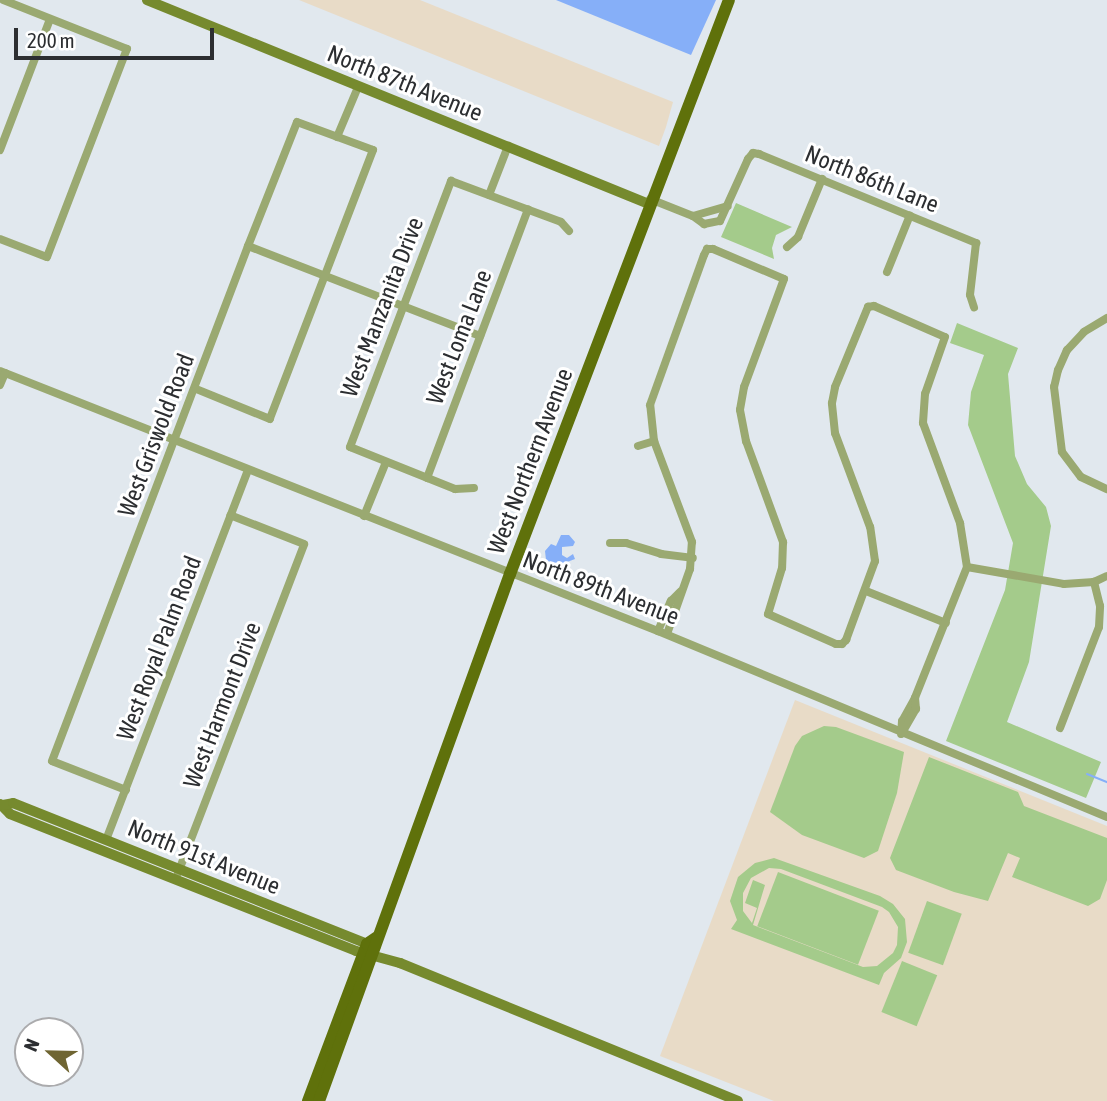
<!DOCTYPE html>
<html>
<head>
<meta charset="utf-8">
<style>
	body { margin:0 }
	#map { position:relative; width:1107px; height:1101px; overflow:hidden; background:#e1e8ee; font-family:"Asap Condensed",sans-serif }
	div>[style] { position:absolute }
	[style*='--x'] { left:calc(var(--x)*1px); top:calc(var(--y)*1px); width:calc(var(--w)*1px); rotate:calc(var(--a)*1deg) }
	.education>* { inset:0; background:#e8dbc7 }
	.green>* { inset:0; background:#a4cb8b; transform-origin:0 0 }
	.water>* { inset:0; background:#86aff8 }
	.stream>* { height:2px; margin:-1px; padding:0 1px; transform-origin:1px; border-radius:1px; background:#86aff8 }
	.street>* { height:8px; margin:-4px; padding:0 4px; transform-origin:4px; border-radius:4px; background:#9aa971 }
	.secondary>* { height:10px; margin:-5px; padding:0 5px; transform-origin:5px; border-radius:5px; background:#768a2e }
	.primary>* { height:12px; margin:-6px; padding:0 6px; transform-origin:6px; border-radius:6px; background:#5f710b }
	span { translate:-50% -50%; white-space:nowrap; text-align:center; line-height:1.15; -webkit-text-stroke:6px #fff; paint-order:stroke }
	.street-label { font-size:24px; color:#2c2e31 }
	.north { position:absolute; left:14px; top:1017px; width:70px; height:70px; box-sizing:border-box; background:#fff; border:2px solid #ababad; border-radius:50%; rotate:292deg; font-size:19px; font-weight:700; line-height:28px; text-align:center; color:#2c2e31 }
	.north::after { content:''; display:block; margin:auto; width:24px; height:32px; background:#6f6532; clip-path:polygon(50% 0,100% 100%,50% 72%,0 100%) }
	.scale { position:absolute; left:14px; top:28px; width:200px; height:32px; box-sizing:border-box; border:4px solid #2c2e31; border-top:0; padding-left:9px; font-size:21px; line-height:24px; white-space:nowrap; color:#2c2e31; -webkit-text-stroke:5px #fff; paint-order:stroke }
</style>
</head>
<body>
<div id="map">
	<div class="education">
		<i style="clip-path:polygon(299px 0,420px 0,673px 102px,666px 127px,659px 146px)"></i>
		<i style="clip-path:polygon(795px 700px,1107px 826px,1107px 1101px,774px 1101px,660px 1056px)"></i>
	</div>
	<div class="green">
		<i style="clip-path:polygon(736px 203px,792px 227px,776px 235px,772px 248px,774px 259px,721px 237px)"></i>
		<i style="clip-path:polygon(957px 323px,1018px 348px,1008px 374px,1015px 456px,1027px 484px,1046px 507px,1051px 526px,1029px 662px,1007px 722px,1101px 762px,1086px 798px,946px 741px,1005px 590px,1013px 543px,968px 425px,971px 392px,984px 355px,950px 343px)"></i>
		<i style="clip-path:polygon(824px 726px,836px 727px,904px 752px,897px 793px,878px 851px,864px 858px,802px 835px,770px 812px,795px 746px,802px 736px)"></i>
		<i style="clip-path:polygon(929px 757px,1018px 792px,1024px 806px,1107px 838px,1107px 880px,1100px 899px,1088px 906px,1012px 877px,1020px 858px,1008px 853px,988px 901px,954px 892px,896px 870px,890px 858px)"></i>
		<i style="clip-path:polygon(evenodd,774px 858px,880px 896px,893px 904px,905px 919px,907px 942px,901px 958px,884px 973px,879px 985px,731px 929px,737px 920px,730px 901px,738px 877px,755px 863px,774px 858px,769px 868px,781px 869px,882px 907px,889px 912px,898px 927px,897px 945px,893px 953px,877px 966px,863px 967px,753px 925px,765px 885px,753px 880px,745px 903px,757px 908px,752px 923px,743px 911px,743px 893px,751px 878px,769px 868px)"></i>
		<i style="left:778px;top:872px;width:108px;height:58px;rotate:21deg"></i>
		<i style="left:927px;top:901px;width:37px;height:55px;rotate:20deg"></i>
		<i style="left:902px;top:961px;width:38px;height:55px;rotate:22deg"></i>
	</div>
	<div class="water">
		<i style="clip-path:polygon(556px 0,716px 0,691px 55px)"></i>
		<i style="clip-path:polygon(561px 535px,569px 535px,575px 542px,573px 546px,562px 547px,562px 555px,567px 558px,573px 554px,575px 559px,554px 567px,546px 560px,545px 551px,551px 544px,556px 546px)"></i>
	</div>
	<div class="stream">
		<i style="--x:1087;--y:774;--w:22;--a:22"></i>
	</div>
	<div class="street">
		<i style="--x:337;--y:137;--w:54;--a:-67.2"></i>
		<i style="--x:0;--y:150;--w:140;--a:-69.1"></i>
		<i style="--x:489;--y:195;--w:53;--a:-68.8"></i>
		<i style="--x:650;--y:199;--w:46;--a:21.6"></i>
		<i style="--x:693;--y:216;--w:14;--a:36"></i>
		<i style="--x:704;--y:224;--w:16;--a:-11"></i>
		<i style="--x:720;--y:221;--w:68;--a:-65.7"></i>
		<i style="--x:748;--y:159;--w:8;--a:-50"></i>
		<i style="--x:753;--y:153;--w:6;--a:9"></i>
		<i style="--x:759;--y:154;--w:235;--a:22.3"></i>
		<i style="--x:976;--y:243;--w:52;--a:96.6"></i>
		<i style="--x:970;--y:295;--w:13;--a:72"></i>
		<i style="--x:693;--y:216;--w:36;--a:-16"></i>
		<i style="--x:0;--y:239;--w:50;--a:21"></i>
		<i style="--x:47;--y:257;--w:223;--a:-69"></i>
		<i style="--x:127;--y:49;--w:133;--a:-158.4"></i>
		<i style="--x:248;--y:246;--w:249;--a:21.2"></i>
		<i style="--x:787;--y:247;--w:15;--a:-42"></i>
		<i style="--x:798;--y:237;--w:63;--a:-67.5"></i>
		<i style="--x:887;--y:272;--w:61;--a:-68"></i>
		<i style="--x:1107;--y:318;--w:27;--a:149"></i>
		<i style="--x:1084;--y:332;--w:25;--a:133"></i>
		<i style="--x:1067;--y:350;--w:22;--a:114"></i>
		<i style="--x:1058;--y:370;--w:17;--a:103"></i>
		<i style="--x:1054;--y:387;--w:65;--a:83"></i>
		<i style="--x:1062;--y:452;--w:31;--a:53"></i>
		<i style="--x:1081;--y:477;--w:29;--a:25"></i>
		<i style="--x:0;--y:371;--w:708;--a:21.56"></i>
		<i style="--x:658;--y:631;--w:486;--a:22.5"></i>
		<i style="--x:0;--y:385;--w:13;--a:-67"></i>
		<i style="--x:638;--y:446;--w:17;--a:-17"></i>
		<i style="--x:427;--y:478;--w:287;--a:-69.4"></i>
		<i style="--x:474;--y:488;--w:19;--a:177"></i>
		<i style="--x:455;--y:489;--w:113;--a:-158.2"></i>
		<i style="--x:350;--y:447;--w:285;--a:-69.2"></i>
		<i style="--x:451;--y:181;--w:117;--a:20.4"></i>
		<i style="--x:561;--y:222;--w:12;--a:48"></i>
		<i style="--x:364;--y:516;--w:58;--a:-67.8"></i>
		<i style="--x:610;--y:543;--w:16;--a:0"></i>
		<i style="--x:626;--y:543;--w:37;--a:17"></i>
		<i style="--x:661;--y:554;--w:32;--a:7"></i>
		<i style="--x:967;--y:567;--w:98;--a:9.9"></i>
		<i style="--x:1064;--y:584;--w:30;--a:-4"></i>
		<i style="--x:1094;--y:582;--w:14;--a:-25"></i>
		<i style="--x:866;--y:591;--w:86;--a:21.8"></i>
		<i style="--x:658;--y:631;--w:33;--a:-67"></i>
		<i style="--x:671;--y:601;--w:13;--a:-45"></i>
		<i style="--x:667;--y:634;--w:69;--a:-70.5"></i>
		<i style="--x:690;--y:569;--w:27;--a:-86"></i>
		<i style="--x:692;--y:542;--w:108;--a:-110.6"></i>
		<i style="--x:654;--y:441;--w:36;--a:-96"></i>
		<i style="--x:650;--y:405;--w:159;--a:-70.2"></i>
		<i style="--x:704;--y:255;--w:7;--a:-63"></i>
		<i style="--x:707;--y:249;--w:6;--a:0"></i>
		<i style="--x:713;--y:249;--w:77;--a:22.9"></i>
		<i style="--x:784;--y:279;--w:115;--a:110.3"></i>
		<i style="--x:744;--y:387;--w:23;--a:100"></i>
		<i style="--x:740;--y:410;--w:32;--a:79"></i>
		<i style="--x:746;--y:441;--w:108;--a:69.9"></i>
		<i style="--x:783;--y:542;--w:26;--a:92"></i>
		<i style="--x:782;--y:568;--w:48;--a:106.9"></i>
		<i style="--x:768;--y:614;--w:74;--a:23.8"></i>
		<i style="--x:836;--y:644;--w:6;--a:0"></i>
		<i style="--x:842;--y:644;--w:6;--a:-45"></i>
		<i style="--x:846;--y:640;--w:84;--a:-69.8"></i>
		<i style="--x:875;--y:561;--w:34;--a:-98"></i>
		<i style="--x:870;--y:527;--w:100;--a:-110.4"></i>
		<i style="--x:835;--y:433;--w:30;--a:-96"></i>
		<i style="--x:832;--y:403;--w:16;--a:-79"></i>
		<i style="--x:835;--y:387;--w:87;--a:-67.6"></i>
		<i style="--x:868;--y:307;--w:6;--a:-9"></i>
		<i style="--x:874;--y:306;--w:77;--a:23.6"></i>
		<i style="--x:945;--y:337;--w:60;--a:109.3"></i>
		<i style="--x:925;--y:394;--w:29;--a:94"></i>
		<i style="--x:923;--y:423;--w:107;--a:69.7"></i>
		<i style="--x:960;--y:523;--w:45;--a:81"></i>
		<i style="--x:967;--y:567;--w:141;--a:111.7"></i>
		<i style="--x:915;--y:698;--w:26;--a:119"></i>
		<i style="--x:902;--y:721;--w:13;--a:94"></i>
		<i style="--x:1060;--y:728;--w:108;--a:-68.9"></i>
		<i style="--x:1099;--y:627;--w:21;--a:-87"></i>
		<i style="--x:1100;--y:606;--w:25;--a:-104"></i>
		<i style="--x:902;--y:733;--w:28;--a:-60"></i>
		<i style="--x:916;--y:709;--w:11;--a:-95"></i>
		<i style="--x:126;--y:790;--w:79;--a:-158.6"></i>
		<i style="--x:52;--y:761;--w:551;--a:-69.16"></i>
		<i style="--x:248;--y:246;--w:133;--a:-68.4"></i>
		<i style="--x:297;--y:122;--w:81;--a:20.2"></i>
		<i style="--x:373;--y:150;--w:288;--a:111"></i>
		<i style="--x:270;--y:419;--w:80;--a:-157.9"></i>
		<i style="--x:106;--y:840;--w:396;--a:-69"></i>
		<i style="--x:178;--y:873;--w:352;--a:-69"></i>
		<i style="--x:304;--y:544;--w:79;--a:-158.6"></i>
	</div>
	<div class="secondary">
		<i style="--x:147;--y:0;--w:542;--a:22.12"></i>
		<i style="--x:0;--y:804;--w:14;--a:45"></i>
		<i style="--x:10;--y:814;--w:372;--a:21.6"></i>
		<i style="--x:356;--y:951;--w:46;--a:15.3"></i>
		<i style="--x:400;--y:963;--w:365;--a:22.2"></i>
		<i style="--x:3;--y:805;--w:10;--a:-11"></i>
		<i style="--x:13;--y:803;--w:390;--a:21.7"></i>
	</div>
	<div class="primary">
		<i style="--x:308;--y:1101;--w:168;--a:-69.4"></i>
		<i style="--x:367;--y:944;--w:11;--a:-34"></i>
		<i style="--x:319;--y:1101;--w:561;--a:-70.08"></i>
		<i style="--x:510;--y:574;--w:614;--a:-69.12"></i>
	</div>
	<div class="street-label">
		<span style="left:405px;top:83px;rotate:22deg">North 87th Avenue</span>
		<span style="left:872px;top:179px;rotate:22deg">North 86th Lane</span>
		<span style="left:382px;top:307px;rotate:-69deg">West Manzanita Drive</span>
		<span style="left:459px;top:337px;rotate:-69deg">West Loma Lane</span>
		<span style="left:156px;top:435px;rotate:-69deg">West Griswold Road</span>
		<span style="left:530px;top:461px;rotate:-69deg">West Northern Avenue</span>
		<span style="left:601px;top:588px;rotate:21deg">North 89th Avenue</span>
		<span style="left:159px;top:648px;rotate:-69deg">West Royal Palm Road</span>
		<span style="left:222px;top:705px;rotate:-69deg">West Harmont Drive</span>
		<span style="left:204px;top:857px;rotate:22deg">North 91st Avenue</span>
	</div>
	<div class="north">N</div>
	<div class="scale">200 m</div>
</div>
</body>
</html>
